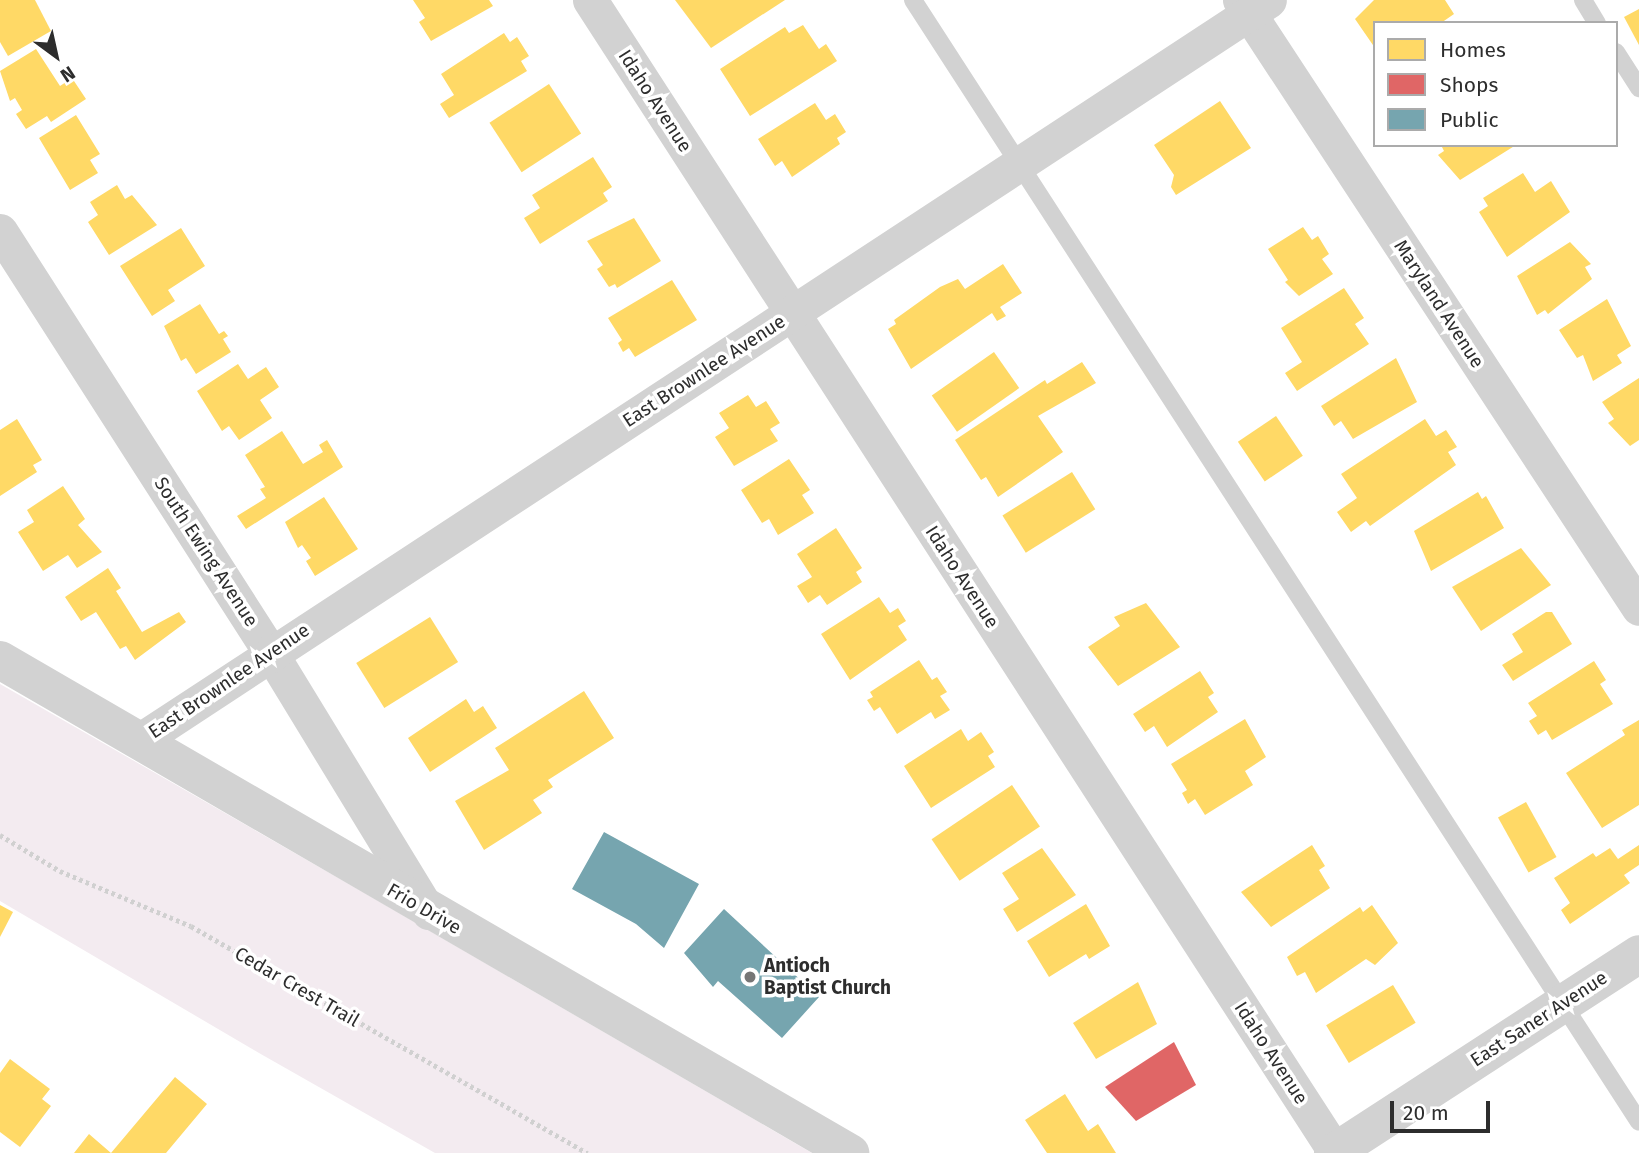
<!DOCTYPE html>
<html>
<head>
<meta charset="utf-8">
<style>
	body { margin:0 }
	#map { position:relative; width:1639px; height:1153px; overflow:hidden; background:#fff; font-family:"Fira Sans",sans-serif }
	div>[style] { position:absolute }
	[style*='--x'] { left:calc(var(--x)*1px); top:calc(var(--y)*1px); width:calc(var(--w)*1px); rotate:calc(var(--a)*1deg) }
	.green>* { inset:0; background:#f3ebf0 }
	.homes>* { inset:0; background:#ffd966; transform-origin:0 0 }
	.shops>* { inset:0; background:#e06666 }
	.public>* { inset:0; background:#76a5af }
	.path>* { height:4.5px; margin-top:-2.25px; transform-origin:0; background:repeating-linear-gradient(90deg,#d0d0d0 0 3.5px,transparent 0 7px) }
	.service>* { height:18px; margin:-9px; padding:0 9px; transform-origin:9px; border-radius:9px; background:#d2d2d2 }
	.minor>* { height:35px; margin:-17.5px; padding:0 17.5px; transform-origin:17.5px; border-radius:17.5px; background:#d2d2d2 }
	.tertiary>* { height:38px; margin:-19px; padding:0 19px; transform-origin:19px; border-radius:19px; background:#d2d2d2 }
	.dots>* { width:19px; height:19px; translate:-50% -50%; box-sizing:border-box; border:4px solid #fff; border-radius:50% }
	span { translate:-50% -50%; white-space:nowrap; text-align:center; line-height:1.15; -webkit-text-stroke:7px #fff; paint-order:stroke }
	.street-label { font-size:19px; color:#2d2d2d }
	.poi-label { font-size:19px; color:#2d2d2d; font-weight:700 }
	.left { translate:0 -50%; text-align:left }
	.legend { position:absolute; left:1373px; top:21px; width:245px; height:126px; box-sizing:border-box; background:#fff; border:2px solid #ababab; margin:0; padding:9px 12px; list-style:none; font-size:21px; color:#2d2d2d }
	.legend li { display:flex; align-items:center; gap:14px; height:35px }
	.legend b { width:35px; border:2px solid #ababab }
	.north { position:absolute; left:21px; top:21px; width:70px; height:70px; -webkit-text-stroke:5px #fff; paint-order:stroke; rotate:147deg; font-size:19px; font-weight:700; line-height:28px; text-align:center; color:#2d2d2d }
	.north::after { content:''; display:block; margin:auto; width:24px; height:32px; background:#2d2d2d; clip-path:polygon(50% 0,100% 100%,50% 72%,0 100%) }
	.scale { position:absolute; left:1390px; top:1101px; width:100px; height:32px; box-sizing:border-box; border:4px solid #2d2d2d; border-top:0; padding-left:9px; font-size:21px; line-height:24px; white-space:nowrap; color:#2d2d2d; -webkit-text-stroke:5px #fff; paint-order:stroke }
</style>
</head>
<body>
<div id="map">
	<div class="green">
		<i style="clip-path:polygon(0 684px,361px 891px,812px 1153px,435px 1153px,259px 1053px,0 901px)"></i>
	</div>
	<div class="homes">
		<i style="clip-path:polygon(0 0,35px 0,51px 31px,8px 56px,0 42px)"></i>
		<i style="clip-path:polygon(413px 0,489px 0,493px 6px,431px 41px,419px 22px,425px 18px)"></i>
		<i style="clip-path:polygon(675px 0,785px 0,711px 48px)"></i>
		<i style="clip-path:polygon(1374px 0,1445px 0,1454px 14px,1441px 23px,1375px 23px,1375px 48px,1355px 19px)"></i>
		<i style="clip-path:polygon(1639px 9px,1639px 45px,1624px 17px)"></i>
		<i style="clip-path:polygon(803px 25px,819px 49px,826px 44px,837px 61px,750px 116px,720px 69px,785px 27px,789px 33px)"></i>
		<i style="clip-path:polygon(504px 33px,510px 42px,517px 37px,529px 56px,521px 61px,527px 71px,449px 118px,440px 104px,454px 95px,441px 74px)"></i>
		<i style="clip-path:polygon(36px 49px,60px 86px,72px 78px,86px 99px,51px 122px,47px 116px,26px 129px,16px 114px,22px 110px,15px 98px,10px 101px,0 71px)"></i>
		<i style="left:549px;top:84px;width:59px;height:71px;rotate:57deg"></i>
		<i style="clip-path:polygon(1220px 101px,1251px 148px,1176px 195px,1171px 187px,1174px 175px,1154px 145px)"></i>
		<i style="clip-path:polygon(815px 103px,826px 120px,835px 114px,846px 132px,837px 138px,840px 144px,792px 177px,782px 161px,775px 166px,758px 139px)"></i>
		<i style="clip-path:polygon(76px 115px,100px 154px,90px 160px,98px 173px,70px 190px,39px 138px)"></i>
		<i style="clip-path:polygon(1441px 145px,1516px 145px,1460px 180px,1438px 155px,1444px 151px)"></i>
		<i style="clip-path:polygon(593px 157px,612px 187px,603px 193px,608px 201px,540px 244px,524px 218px,540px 208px,532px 195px)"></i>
		<i style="clip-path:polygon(1523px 173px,1535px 192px,1551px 181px,1570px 212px,1507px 257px,1479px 212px,1488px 206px,1483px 198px)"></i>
		<i style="clip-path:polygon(117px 185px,125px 199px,132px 195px,157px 225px,109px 255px,88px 222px,98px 215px,90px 202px)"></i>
		<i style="clip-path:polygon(634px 218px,661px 261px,617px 288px,615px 284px,609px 287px,597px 269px,603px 265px,587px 241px)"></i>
		<i style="clip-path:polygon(1303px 227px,1312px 240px,1318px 236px,1329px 254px,1322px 259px,1333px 274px,1299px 296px,1285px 282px,1288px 280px,1268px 249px)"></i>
		<i style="clip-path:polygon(181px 228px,205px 266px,168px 290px,175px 301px,152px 316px,120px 266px)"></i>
		<i style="clip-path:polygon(1570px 242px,1591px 264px,1585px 267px,1592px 279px,1548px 314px,1545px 310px,1537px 315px,1517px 276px)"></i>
		<i style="clip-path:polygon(1003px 264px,1022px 293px,1000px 307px,1006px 316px,997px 321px,992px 313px,911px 369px,888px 329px,896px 324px,894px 320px,940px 287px,958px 279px,965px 289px)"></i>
		<i style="clip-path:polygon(672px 280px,697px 320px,635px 357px,629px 348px,623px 352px,618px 343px,622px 340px,608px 318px)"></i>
		<i style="clip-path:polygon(1344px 288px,1364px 318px,1355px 324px,1369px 344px,1297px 391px,1285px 373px,1302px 362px,1281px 328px)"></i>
		<i style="clip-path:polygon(1607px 299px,1631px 346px,1617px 355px,1622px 363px,1593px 381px,1583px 355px,1577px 358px,1559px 330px)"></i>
		<i style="clip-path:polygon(200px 304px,219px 334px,224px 331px,228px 336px,223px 339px,231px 352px,196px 374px,186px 358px,181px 361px,164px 326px)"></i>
		<i style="left:994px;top:352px;width:44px;height:76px;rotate:55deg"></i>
		<i style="clip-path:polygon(1396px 358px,1417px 402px,1353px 439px,1341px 421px,1334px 426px,1321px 406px)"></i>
		<i style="clip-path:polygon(1082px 362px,1096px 383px,1038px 416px,1063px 452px,998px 497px,986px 477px,981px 480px,955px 440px,1045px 380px,1047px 384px)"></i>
		<i style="clip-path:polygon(238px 364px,248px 379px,266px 367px,279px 387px,260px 400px,272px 418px,239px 440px,229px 426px,222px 431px,197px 391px)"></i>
		<i style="clip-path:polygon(1639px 378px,1639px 440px,1630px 446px,1608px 423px,1614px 419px,1602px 402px)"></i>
		<i style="clip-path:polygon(748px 395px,756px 407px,766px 401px,780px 423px,770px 429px,778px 441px,734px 466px,715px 437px,729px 428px,719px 413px)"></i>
		<i style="left:1276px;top:416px;width:48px;height:46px;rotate:56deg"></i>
		<i style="clip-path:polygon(17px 419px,42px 460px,33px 465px,37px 472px,0 496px,0 430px)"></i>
		<i style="clip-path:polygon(1425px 419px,1436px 436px,1446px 430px,1457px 447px,1448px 452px,1456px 465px,1370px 526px,1366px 521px,1351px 532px,1337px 512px,1357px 498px,1341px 474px)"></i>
		<i style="clip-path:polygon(282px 431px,303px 464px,323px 452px,319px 445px,327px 440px,343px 467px,246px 529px,237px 516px,266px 498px,260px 489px,265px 487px,245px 455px)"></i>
		<i style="clip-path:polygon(789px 459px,810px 490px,802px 495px,814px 513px,778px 535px,769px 519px,762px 523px,741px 490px)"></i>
		<i style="left:1072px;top:472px;width:44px;height:82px;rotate:58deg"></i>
		<i style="clip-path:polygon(63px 486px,85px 519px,78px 525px,102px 552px,77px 568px,68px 555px,43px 571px,18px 532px,34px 522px,27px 510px)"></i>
		<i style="clip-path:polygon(1478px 492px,1482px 499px,1486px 496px,1504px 528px,1431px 571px,1414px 531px)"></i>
		<i style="clip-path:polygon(324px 497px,358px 549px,315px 576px,306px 561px,311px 558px,302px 545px,298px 548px,285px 522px)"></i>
		<i style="clip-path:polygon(836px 528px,862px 568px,856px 572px,862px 582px,827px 605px,820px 595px,808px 603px,797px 586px,812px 577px,797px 554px)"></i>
		<i style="clip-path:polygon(1521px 548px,1551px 585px,1481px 631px,1452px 587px)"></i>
		<i style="clip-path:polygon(108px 568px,121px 588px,116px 591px,142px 632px,179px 612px,186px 622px,135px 660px,126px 646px,120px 649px,96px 612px,81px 621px,65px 597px)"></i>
		<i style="clip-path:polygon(879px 597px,890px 613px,898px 608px,906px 621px,898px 626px,907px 640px,850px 680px,821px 634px)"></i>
		<i style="clip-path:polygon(1146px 603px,1180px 647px,1118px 686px,1088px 647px,1120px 626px,1114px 617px)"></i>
		<i style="clip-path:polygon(1546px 612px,1552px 612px,1572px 644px,1513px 681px,1502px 665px,1523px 652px,1512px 634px)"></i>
		<i style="left:430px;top:617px;width:53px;height:87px;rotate:58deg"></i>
		<i style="clip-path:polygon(919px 660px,932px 680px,937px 677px,947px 692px,940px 696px,950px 710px,935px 719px,931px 712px,897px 734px,880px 707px,874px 711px,867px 700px,873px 697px,870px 692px)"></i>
		<i style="clip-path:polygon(1594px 661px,1606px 680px,1600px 684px,1613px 704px,1552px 740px,1546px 730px,1538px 735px,1529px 721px,1537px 716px,1528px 703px)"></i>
		<i style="clip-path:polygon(1200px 671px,1214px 693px,1208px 697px,1218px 712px,1167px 747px,1154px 726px,1145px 732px,1133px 714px)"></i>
		<i style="clip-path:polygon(584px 691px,614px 738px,548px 780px,553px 787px,533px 800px,542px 813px,484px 850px,455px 801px,509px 770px,495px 748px)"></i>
		<i style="clip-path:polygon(466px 699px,474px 712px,483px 706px,497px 728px,430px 772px,408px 738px)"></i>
		<i style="clip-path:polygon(1245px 719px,1266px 757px,1245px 771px,1253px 785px,1205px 815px,1195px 799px,1188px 804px,1182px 793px,1187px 790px,1171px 764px)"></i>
		<i style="clip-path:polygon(1639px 720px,1639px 805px,1602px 828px,1566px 773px,1625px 735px,1622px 730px)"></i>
		<i style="clip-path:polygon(961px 729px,968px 741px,981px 732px,994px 752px,988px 756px,995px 767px,931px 808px,904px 766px)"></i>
		<i style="left:1012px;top:785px;width:50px;height:97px;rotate:56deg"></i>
		<i style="left:1526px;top:802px;width:63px;height:32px;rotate:61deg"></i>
		<i style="clip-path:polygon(1312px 845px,1325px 866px,1319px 870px,1330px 888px,1271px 927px,1241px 892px)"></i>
		<i style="clip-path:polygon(1639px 845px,1639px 865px,1624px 875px,1630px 883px,1570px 924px,1561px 910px,1570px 903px,1554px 878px,1593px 853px,1596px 857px,1610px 848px,1618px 859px)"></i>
		<i style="clip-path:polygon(1042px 848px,1076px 895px,1017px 932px,1003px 909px,1019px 899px,1002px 873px)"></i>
		<i style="clip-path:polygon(1086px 904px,1110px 946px,1089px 959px,1086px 954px,1049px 977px,1027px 941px)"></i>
		<i style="clip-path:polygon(0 905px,13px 912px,0 937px)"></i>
		<i style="clip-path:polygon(1372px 905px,1398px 943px,1375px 965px,1366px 959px,1316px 993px,1305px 972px,1297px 976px,1287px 957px,1360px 907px,1363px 912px)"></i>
		<i style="clip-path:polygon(1138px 982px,1157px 1024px,1096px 1059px,1073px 1023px)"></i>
		<i style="left:1393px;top:985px;width:44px;height:78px;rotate:59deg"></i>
		<i style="clip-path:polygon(10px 1059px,50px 1089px,42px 1099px,51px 1106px,20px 1147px,0 1132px,0 1073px)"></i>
		<i style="clip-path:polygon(175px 1077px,207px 1104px,166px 1153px,74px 1153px,89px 1134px,111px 1153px)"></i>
		<i style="clip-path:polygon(1065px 1094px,1088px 1131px,1098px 1124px,1116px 1153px,1047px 1153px,1025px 1120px)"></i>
	</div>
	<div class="shops">
		<i style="clip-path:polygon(1174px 1042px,1196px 1085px,1136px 1121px,1105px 1087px)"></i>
	</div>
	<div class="public">
		<i style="clip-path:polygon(604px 832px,699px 884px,664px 948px,636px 924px,572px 889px)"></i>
		<i style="clip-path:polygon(724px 909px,819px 997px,782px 1038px,718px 981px,713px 987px,684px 953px)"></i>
	</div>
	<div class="path">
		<i style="--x:0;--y:835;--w:70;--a:31"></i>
		<i style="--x:60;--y:871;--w:142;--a:22.8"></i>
		<i style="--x:191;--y:926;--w:457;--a:29.8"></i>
	</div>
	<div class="service">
		<i style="--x:913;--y:0;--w:1336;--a:57.09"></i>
		<i style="--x:1583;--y:0;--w:27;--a:59"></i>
		<i style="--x:1616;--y:52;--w:43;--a:57.4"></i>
	</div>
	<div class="minor">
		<i style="--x:590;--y:0;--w:1373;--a:57.1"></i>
		<i style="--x:1240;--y:0;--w:727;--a:56.73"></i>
		<i style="--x:0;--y:231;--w:500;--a:57.33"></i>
		<i style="--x:270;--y:652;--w:305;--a:58.6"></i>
		<i style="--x:139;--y:741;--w:1351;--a:-33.25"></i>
	</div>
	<div class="tertiary">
		<i style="--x:0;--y:660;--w:983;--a:30.11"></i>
		<i style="--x:1333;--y:1153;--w:365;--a:-33"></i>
	</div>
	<div class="dots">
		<i style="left:750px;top:977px;background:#767676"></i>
	</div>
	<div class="street-label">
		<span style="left:655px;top:101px;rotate:57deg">Idaho Avenue</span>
		<span style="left:1439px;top:304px;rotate:57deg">Maryland Avenue</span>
		<span style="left:704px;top:371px;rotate:-33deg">East Brownlee Avenue</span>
		<span style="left:206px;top:552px;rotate:57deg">South Ewing Avenue</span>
		<span style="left:962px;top:577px;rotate:57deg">Idaho Avenue</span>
		<span style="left:229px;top:681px;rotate:-34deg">East Brownlee Avenue</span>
		<span style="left:424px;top:909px;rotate:30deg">Frio Drive</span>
		<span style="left:297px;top:987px;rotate:30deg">Cedar Crest Trail</span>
		<span style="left:1539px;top:1019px;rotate:-33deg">East Saner Avenue</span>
		<span style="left:1271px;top:1053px;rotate:57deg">Idaho Avenue</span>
	</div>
	<div class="poi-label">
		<span class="left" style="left:764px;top:977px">Antioch<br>Baptist Church</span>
	</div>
	<ul class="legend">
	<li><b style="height:19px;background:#ffd966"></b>Homes</li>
	<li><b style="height:19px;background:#e06666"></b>Shops</li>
	<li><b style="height:19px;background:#76a5af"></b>Public</li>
	</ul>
	<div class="north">N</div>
	<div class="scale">20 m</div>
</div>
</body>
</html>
